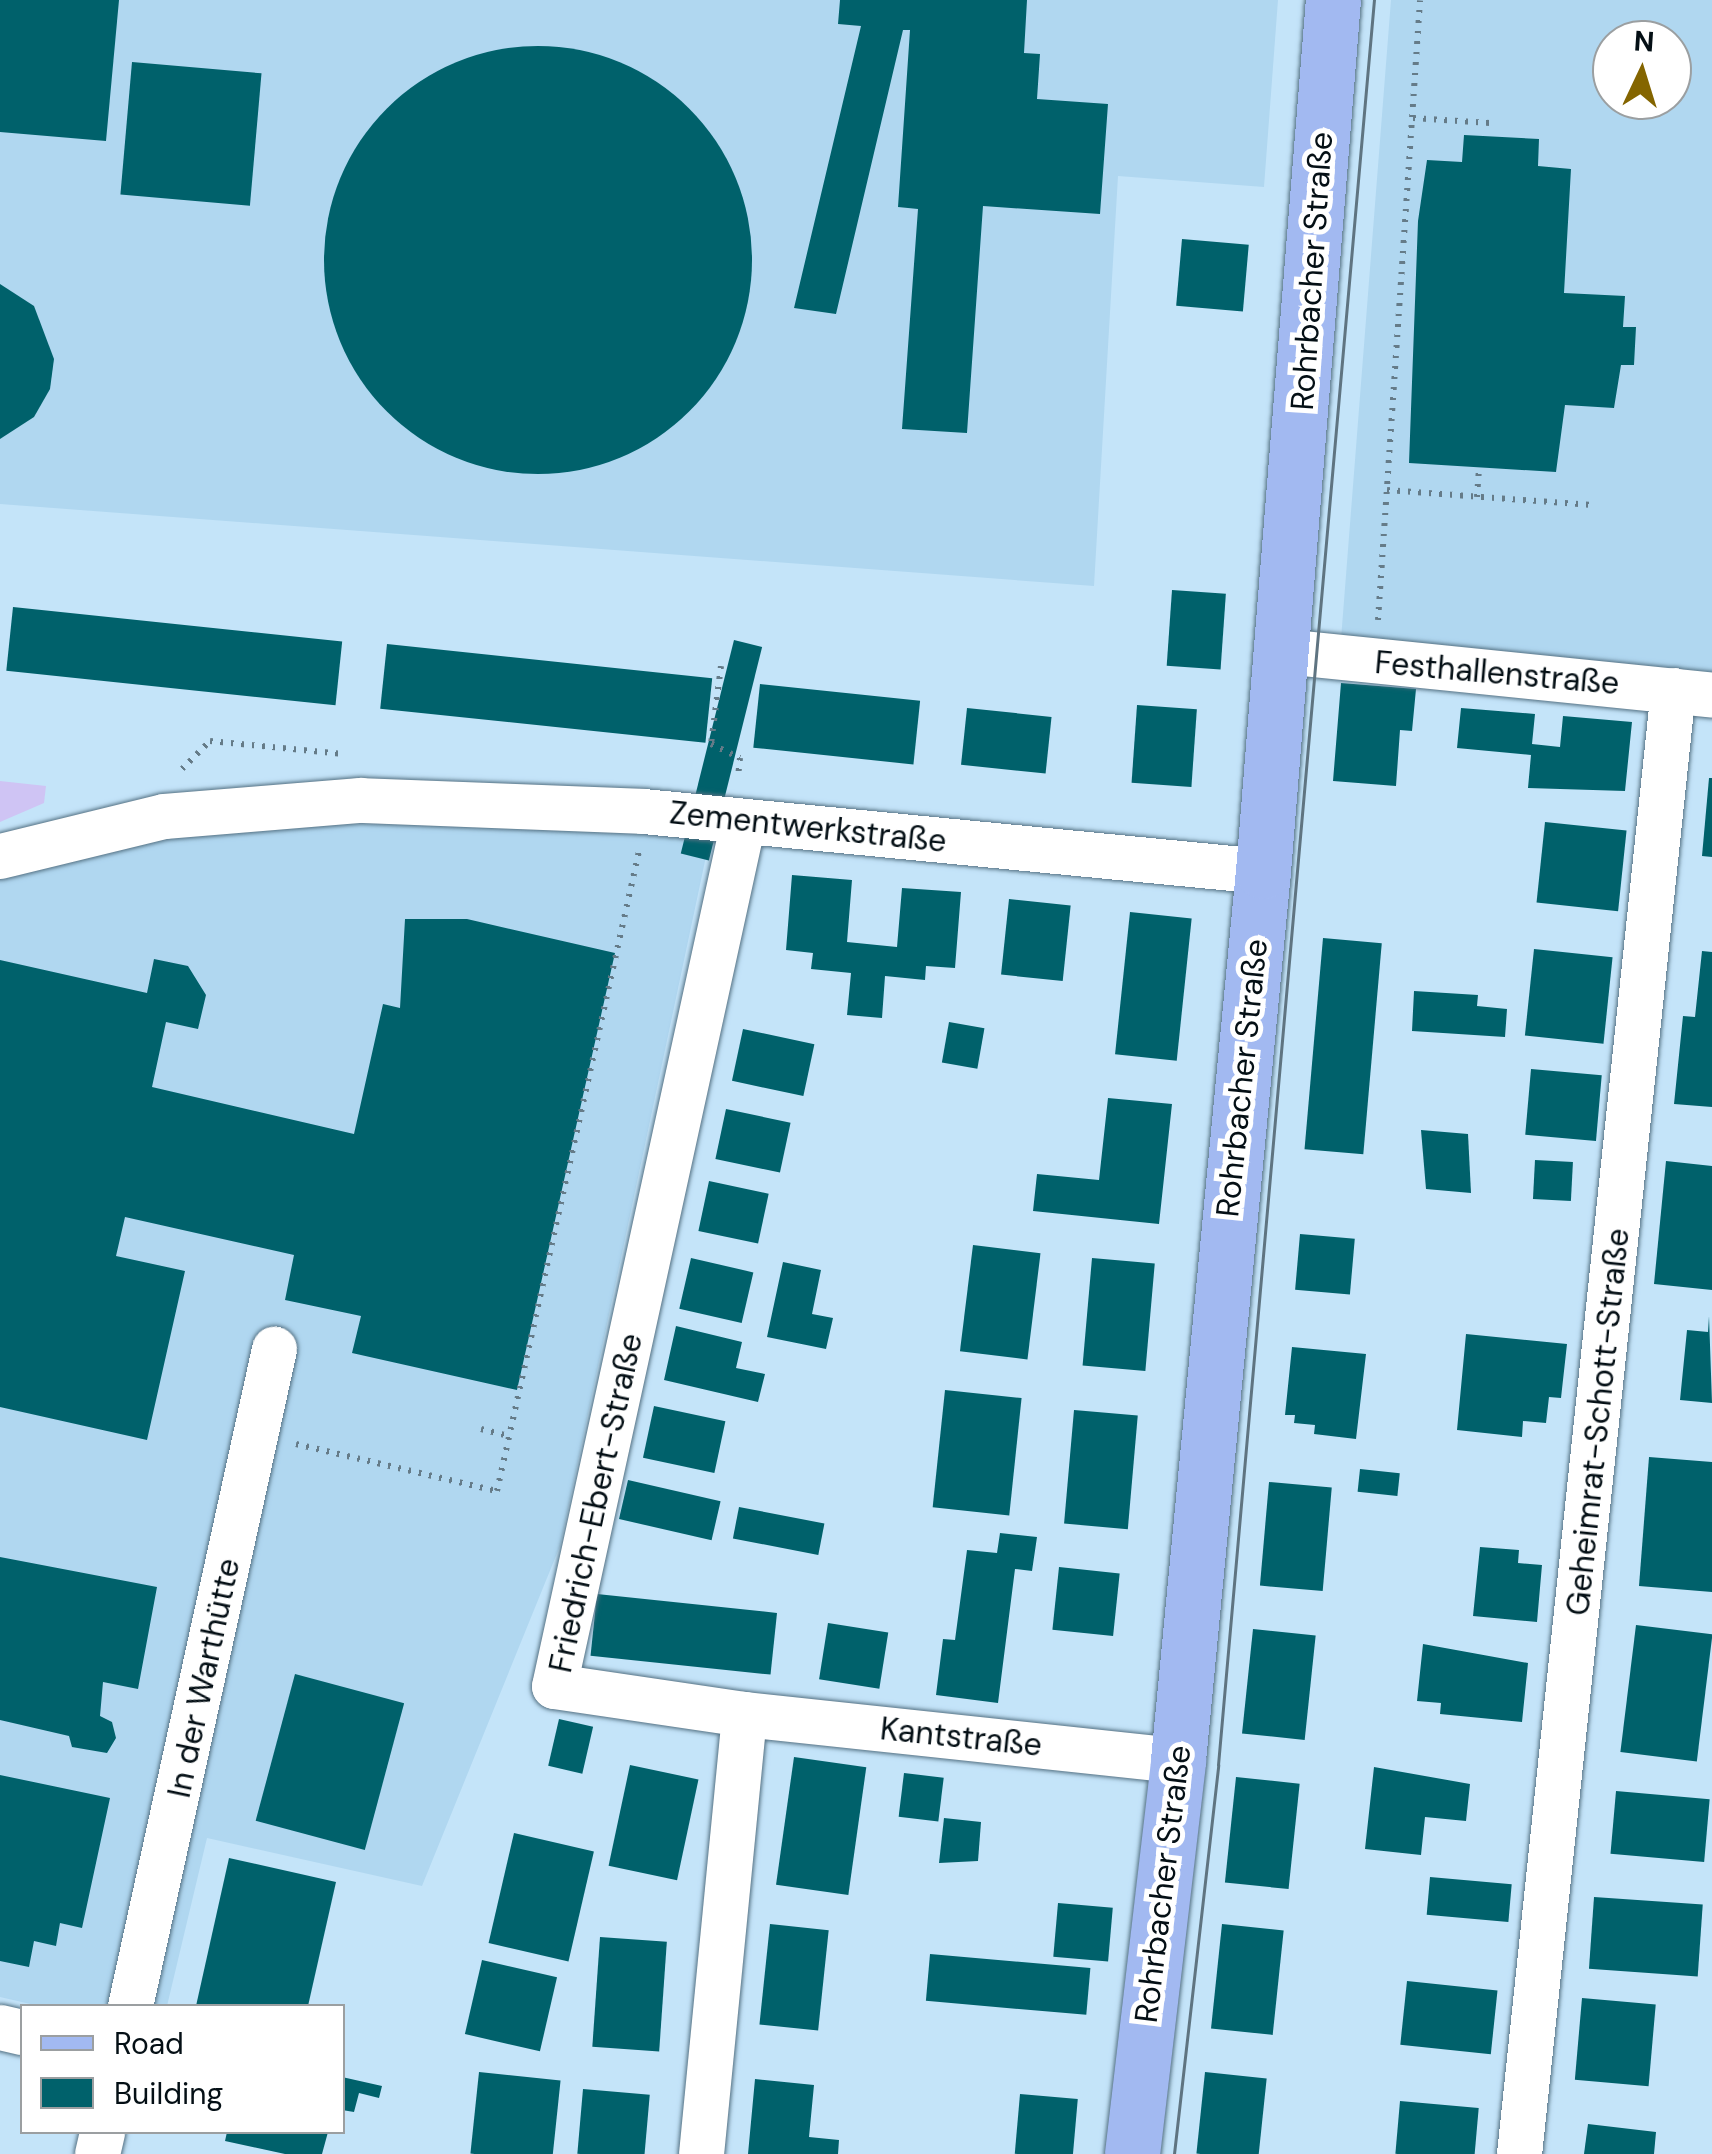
<!DOCTYPE html>
<html>
<head>
<meta charset="utf-8">
<style>
	body { margin:0 }
	#map { position:relative; width:1712px; height:2154px; overflow:hidden; background:#c4e4f9; font-family:"DM Sans",sans-serif }
	div>[style] { position:absolute }
	[style*='--x'] { left:calc(var(--x)*1px); top:calc(var(--y)*1px); width:calc(var(--w)*1px); rotate:calc(var(--a)*1deg) }
	.built>* { inset:0; background:#b0d7f0 }
	.green>* { inset:0; background:#cfc4f4 }
	.building>* { inset:0; background:#00616b; transform-origin:0 0 }
	.round { border-radius:50% }
	.path>* { height:6px; margin-top:-3px; transform-origin:0; background:repeating-linear-gradient(90deg,#657b88 0 2.5px,transparent 0 10.5px) }
	.roads { filter:drop-shadow(0 0 2px #547183) drop-shadow(0 0 2px #547183) }
	.minor>* { height:45px; margin:-22.5px; padding:0 22.5px; transform-origin:22.5px; border-radius:22.5px; background:#fff }
	.major>* { height:55px; margin:-27.5px; padding:0 27.5px; transform-origin:27.5px; border-radius:27.5px; background:#a2b9f1 }
	.tram>* { height:2.5px; margin:-1.25px; padding:0 1.25px; transform-origin:1.25px; border-radius:1.25px; background:#5f7481 }
	span { translate:-50% -50%; white-space:nowrap; text-align:center; line-height:1.15; -webkit-text-stroke:10px #fff; paint-order:stroke }
	.street-label { font-size:32px; color:#040f15 }
	.legend { position:absolute; left:20px; top:2004px; width:325px; height:130px; box-sizing:border-box; background:#fff; border:2px solid #9b9fa1; margin:0; padding:12px 18px; list-style:none; font-size:30px; color:#040f15 }
	.legend li { display:flex; align-items:center; gap:20px; height:50px }
	.legend b { width:50px; border:2px solid #9b9fa1 }
	.north { position:absolute; left:1592px; top:20px; width:100px; height:100px; box-sizing:border-box; background:#fff; border:2px solid #9b9fa1; border-radius:50%; rotate:4deg; font-size:28px; font-weight:700; line-height:40px; text-align:center; color:#040f15 }
	.north::after { content:''; display:block; margin:auto; width:35px; height:45px; background:#846500; clip-path:polygon(50% 0,100% 100%,50% 72%,0 100%) }
</style>
</head>
<body>
<div id="map">
	<div class="built">
		<i style="clip-path:polygon(0 0,1278px 0,1264px 187px,1118px 176px,1094px 586px,0 504px)"></i>
		<i style="clip-path:polygon(evenodd,1391px 0,1712px 0,1712px 678px,1341px 639px,1391px 0,1612px 40px,1672px 40px,1672px 100px,1612px 100px,1612px 40px)"></i>
		<i style="clip-path:polygon(336px 824px,712px 828px,560px 1546px,422px 1886px,207px 1838px,167px 2006px,39px 2006px,0 1997px,0 877px,162px 836px)"></i>
	</div>
	<div class="green">
		<i style="clip-path:polygon(0 781px,46px 786px,44px 803px,0 822px)"></i>
	</div>
	<div class="building">
		<i style="clip-path:polygon(0 0,119px 0,106px 141px,0 132px)"></i>
		<i style="clip-path:polygon(840px 0,1027px 0,1024px 53px,1040px 54px,1037px 99px,1108px 104px,1100px 214px,983px 206px,967px 433px,902px 429px,918px 209px,898px 207px,910px 30px,903px 30px,836px 314px,794px 308px,861px 26px,838px 24px)"></i>
		<i class="round" style="left:324px;top:46px;width:428px;height:428px"></i>
		<i style="left:132px;top:62px;width:130px;height:133px;rotate:5deg"></i>
		<i style="clip-path:polygon(1464px 135px,1539px 139px,1538px 166px,1571px 169px,1564px 293px,1625px 296px,1623px 327px,1636px 327px,1634px 365px,1621px 365px,1614px 408px,1565px 405px,1556px 472px,1409px 463px,1418px 221px,1427px 160px,1462px 162px)"></i>
		<i style="left:1182px;top:239px;width:67px;height:67px;rotate:5deg"></i>
		<i style="clip-path:polygon(0 284px,34px 306px,54px 359px,50px 389px,34px 417px,0 439px)"></i>
		<i style="left:1172px;top:590px;width:54px;height:76px;rotate:4deg"></i>
		<i style="left:13px;top:607px;width:331px;height:64px;rotate:6deg"></i>
		<i style="left:734px;top:640px;width:29px;height:220px;rotate:14deg"></i>
		<i style="left:387px;top:644px;width:327px;height:65px;rotate:6deg"></i>
		<i style="clip-path:polygon(1341px 683px,1416px 689px,1412px 731px,1400px 730px,1396px 786px,1333px 781px)"></i>
		<i style="left:760px;top:684px;width:161px;height:64px;rotate:6deg"></i>
		<i style="left:1137px;top:705px;width:60px;height:78px;rotate:4deg"></i>
		<i style="left:967px;top:708px;width:85px;height:57px;rotate:6deg"></i>
		<i style="clip-path:polygon(1461px 708px,1535px 714px,1532px 744px,1560px 747px,1563px 716px,1632px 722px,1625px 791px,1528px 788px,1531px 755px,1457px 748px)"></i>
		<i style="clip-path:polygon(1709px 778px,1712px 778px,1712px 857px,1702px 856px)"></i>
		<i style="left:1545px;top:822px;width:82px;height:81px;rotate:6deg"></i>
		<i style="clip-path:polygon(792px 875px,852px 880px,847px 942px,897px 947px,902px 888px,961px 892px,955px 968px,926px 966px,925px 980px,885px 976px,882px 1018px,847px 1015px,851px 973px,811px 969px,813px 953px,786px 950px)"></i>
		<i style="left:1009px;top:899px;width:62px;height:76px;rotate:6deg"></i>
		<i style="left:1130px;top:912px;width:62px;height:143px;rotate:6deg"></i>
		<i style="clip-path:polygon(405px 919px,467px 919px,615px 953px,517px 1390px,352px 1353px,361px 1316px,285px 1300px,294px 1255px,125px 1217px,116px 1256px,185px 1271px,147px 1440px,0 1407px,0 960px,147px 993px,154px 959px,188px 966px,206px 995px,198px 1029px,166px 1022px,152px 1087px,354px 1134px,383px 1004px,400px 1008px)"></i>
		<i style="left:1323px;top:938px;width:59px;height:212px;rotate:5deg"></i>
		<i style="left:1534px;top:949px;width:79px;height:87px;rotate:6deg"></i>
		<i style="clip-path:polygon(1702px 951px,1712px 952px,1712px 1107px,1674px 1104px,1683px 1016px,1695px 1017px)"></i>
		<i style="clip-path:polygon(1414px 991px,1478px 995px,1477px 1006px,1507px 1009px,1505px 1037px,1412px 1031px)"></i>
		<i style="left:949px;top:1022px;width:36px;height:41px;rotate:10deg"></i>
		<i style="left:743px;top:1029px;width:73px;height:53px;rotate:12deg"></i>
		<i style="left:1531px;top:1069px;width:71px;height:66px;rotate:5deg"></i>
		<i style="clip-path:polygon(1108px 1098px,1172px 1104px,1159px 1224px,1033px 1211px,1037px 1174px,1099px 1180px)"></i>
		<i style="left:726px;top:1109px;width:66px;height:51px;rotate:12deg"></i>
		<i style="clip-path:polygon(1421px 1130px,1468px 1134px,1471px 1193px,1426px 1189px)"></i>
		<i style="left:1535px;top:1160px;width:38px;height:39px;rotate:3deg"></i>
		<i style="clip-path:polygon(1666px 1161px,1712px 1166px,1712px 1290px,1654px 1284px)"></i>
		<i style="left:709px;top:1181px;width:61px;height:51px;rotate:12deg"></i>
		<i style="left:1300px;top:1234px;width:55px;height:56px;rotate:5deg"></i>
		<i style="left:973px;top:1245px;width:68px;height:107px;rotate:7deg"></i>
		<i style="left:691px;top:1258px;width:64px;height:52px;rotate:13deg"></i>
		<i style="left:1092px;top:1258px;width:63px;height:108px;rotate:5deg"></i>
		<i style="clip-path:polygon(783px 1262px,821px 1270px,812px 1314px,833px 1318px,826px 1349px,767px 1337px)"></i>
		<i style="clip-path:polygon(1709px 1316px,1712px 1403px,1680px 1400px,1687px 1330px,1708px 1332px)"></i>
		<i style="clip-path:polygon(676px 1326px,742px 1342px,736px 1368px,765px 1374px,758px 1402px,664px 1380px)"></i>
		<i style="clip-path:polygon(1466px 1334px,1567px 1344px,1561px 1398px,1549px 1397px,1546px 1423px,1523px 1421px,1522px 1437px,1457px 1430px)"></i>
		<i style="clip-path:polygon(1292px 1347px,1366px 1354px,1356px 1439px,1314px 1434px,1315px 1425px,1294px 1423px,1295px 1415px,1285px 1415px)"></i>
		<i style="left:945px;top:1390px;width:77px;height:118px;rotate:6deg"></i>
		<i style="left:654px;top:1406px;width:73px;height:53px;rotate:12deg"></i>
		<i style="left:1074px;top:1410px;width:64px;height:114px;rotate:5deg"></i>
		<i style="clip-path:polygon(1649px 1457px,1712px 1462px,1712px 1592px,1639px 1586px)"></i>
		<i style="left:1360px;top:1469px;width:40px;height:23px;rotate:6deg"></i>
		<i style="left:628px;top:1480px;width:95px;height:40px;rotate:13deg"></i>
		<i style="left:1269px;top:1482px;width:63px;height:104px;rotate:5deg"></i>
		<i style="left:739px;top:1507px;width:87px;height:32px;rotate:11deg"></i>
		<i style="clip-path:polygon(1000px 1533px,1037px 1537px,1032px 1571px,1015px 1569px,998px 1703px,936px 1695px,943px 1639px,955px 1640px,967px 1550px,997px 1553px)"></i>
		<i style="clip-path:polygon(1480px 1547px,1519px 1550px,1518px 1563px,1542px 1565px,1537px 1622px,1473px 1616px)"></i>
		<i style="clip-path:polygon(0 1557px,157px 1587px,138px 1689px,103px 1682px,100px 1716px,112px 1722px,116px 1738px,107px 1753px,72px 1747px,69px 1736px,0 1720px)"></i>
		<i style="left:1059px;top:1567px;width:61px;height:63px;rotate:6deg"></i>
		<i style="left:597px;top:1594px;width:181px;height:62px;rotate:6deg"></i>
		<i style="left:828px;top:1623px;width:61px;height:57px;rotate:9deg"></i>
		<i style="left:1636px;top:1625px;width:77px;height:128px;rotate:7deg"></i>
		<i style="left:1253px;top:1629px;width:63px;height:105px;rotate:6deg"></i>
		<i style="clip-path:polygon(1423px 1644px,1528px 1663px,1522px 1722px,1440px 1714px,1441px 1703px,1417px 1701px)"></i>
		<i style="left:295px;top:1674px;width:113px;height:152px;rotate:15deg"></i>
		<i style="left:559px;top:1719px;width:35px;height:48px;rotate:13deg"></i>
		<i style="left:794px;top:1757px;width:73px;height:129px;rotate:8deg"></i>
		<i style="left:630px;top:1765px;width:70px;height:103px;rotate:12deg"></i>
		<i style="clip-path:polygon(1374px 1767px,1470px 1784px,1466px 1821px,1425px 1817px,1421px 1855px,1365px 1849px)"></i>
		<i style="left:904px;top:1773px;width:40px;height:44px;rotate:7deg"></i>
		<i style="clip-path:polygon(0 1775px,110px 1798px,82px 1928px,60px 1923px,56px 1946px,34px 1941px,29px 1967px,0 1961px)"></i>
		<i style="left:1236px;top:1777px;width:64px;height:106px;rotate:6deg"></i>
		<i style="left:1616px;top:1791px;width:94px;height:63px;rotate:5deg"></i>
		<i style="clip-path:polygon(944px 1818px,981px 1822px,978px 1861px,939px 1863px)"></i>
		<i style="left:514px;top:1833px;width:82px;height:113px;rotate:13deg"></i>
		<i style="clip-path:polygon(229px 1858px,336px 1882px,308px 2006px,196px 2006px)"></i>
		<i style="left:1430px;top:1877px;width:82px;height:38px;rotate:5deg"></i>
		<i style="left:1594px;top:1897px;width:109px;height:72px;rotate:4deg"></i>
		<i style="left:1058px;top:1903px;width:55px;height:54px;rotate:5deg"></i>
		<i style="left:770px;top:1924px;width:59px;height:101px;rotate:6deg"></i>
		<i style="left:1222px;top:1924px;width:62px;height:105px;rotate:6deg"></i>
		<i style="left:600px;top:1937px;width:67px;height:110px;rotate:4deg"></i>
		<i style="left:930px;top:1954px;width:161px;height:47px;rotate:5deg"></i>
		<i style="left:482px;top:1960px;width:77px;height:76px;rotate:13deg"></i>
		<i style="left:1407px;top:1981px;width:91px;height:64px;rotate:6deg"></i>
		<i style="left:1582px;top:1998px;width:74px;height:82px;rotate:5deg"></i>
		<i style="left:479px;top:2072px;width:82px;height:82px;rotate:6deg"></i>
		<i style="left:1205px;top:2072px;width:62px;height:82px;rotate:6deg"></i>
		<i style="clip-path:polygon(342px 2077px,382px 2086px,379px 2098px,359px 2093px,354px 2112px,342px 2110px)"></i>
		<i style="clip-path:polygon(755px 2079px,814px 2085px,809px 2137px,839px 2140px,838px 2154px,748px 2154px)"></i>
		<i style="left:583px;top:2089px;width:67px;height:65px;rotate:5deg"></i>
		<i style="left:1020px;top:2094px;width:58px;height:60px;rotate:5deg"></i>
		<i style="left:1400px;top:2101px;width:79px;height:53px;rotate:5deg"></i>
		<i style="clip-path:polygon(1588px 2124px,1656px 2132px,1654px 2154px,1584px 2154px)"></i>
		<i style="clip-path:polygon(227px 2132px,328px 2132px,322px 2154px,285px 2154px,225px 2141px)"></i>
	</div>
	<div class="path">
		<i style="--x:1413;--y:118;--w:77;--a:3.7"></i>
		<i style="--x:1387;--y:490;--w:206;--a:4.2"></i>
		<i style="--x:1477;--y:497;--w:29;--a:-86"></i>
		<i style="--x:1378;--y:620;--w:621;--a:-86.12"></i>
		<i style="--x:721;--y:666;--w:79;--a:97.3"></i>
		<i style="--x:711;--y:744;--w:32;--a:26"></i>
		<i style="--x:740;--y:758;--w:18;--a:96"></i>
		<i style="--x:182;--y:769;--w:40;--a:-45"></i>
		<i style="--x:210;--y:741;--w:134;--a:5.6"></i>
		<i style="--x:481;--y:1429;--w:30;--a:14"></i>
		<i style="--x:296;--y:1444;--w:206;--a:13.2"></i>
		<i style="--x:497;--y:1491;--w:656;--a:-77.49"></i>
	</div>
	<div class="roads">
		<div class="minor">
			<i style="--x:1282;--y:651;--w:432;--a:5.8"></i>
			<i style="--x:0;--y:856;--w:169;--a:-13.7"></i>
			<i style="--x:164;--y:816;--w:197;--a:-4.7"></i>
			<i style="--x:360;--y:800;--w:283;--a:2.2"></i>
			<i style="--x:643;--y:811;--w:623;--a:5.53"></i>
			<i style="--x:744;--y:1714;--w:436;--a:6.1"></i>
			<i style="--x:130;--y:2006;--w:673;--a:-77.64"></i>
			<i style="--x:0;--y:2027;--w:23;--a:13"></i>
			<i style="--x:97;--y:2154;--w:23;--a:-77"></i>
			<i style="--x:701;--y:2154;--w:442;--a:-84.4"></i>
			<i style="--x:744;--y:1714;--w:192;--a:-171.6"></i>
			<i style="--x:554;--y:1686;--w:885;--a:-77.67"></i>
			<i style="--x:1519;--y:2154;--w:1472;--a:-84"></i>
		</div>
		<div class="major">
			<i style="--x:1132;--y:2154;--w:397;--a:-83.3"></i>
			<i style="--x:1178;--y:1760;--w:893;--a:-84.54"></i>
			<i style="--x:1263;--y:871;--w:874;--a:-85.41"></i>
		</div>
	</div>
	<div class="tram">
		<i style="--x:1174;--y:2154;--w:391;--a:-83.5"></i>
		<i style="--x:1218;--y:1765;--w:1772;--a:-84.95"></i>
	</div>
	<div class="street-label">
		<span style="left:1312px;top:271px;rotate:-86deg">Rohrbacher Straße</span>
		<span style="left:1497px;top:673px;rotate:5deg">Festhallenstraße</span>
		<span style="left:808px;top:827px;rotate:6deg">Zementwerkstraße</span>
		<span style="left:1242px;top:1078px;rotate:-84deg">Rohrbacher Straße</span>
		<span style="left:1598px;top:1422px;rotate:-84deg">Geheimrat-Schott-Straße</span>
		<span style="left:596px;top:1503px;rotate:-78deg">Friedrich-Ebert-Straße</span>
		<span style="left:204px;top:1678px;rotate:-78deg">In der Warthütte</span>
		<span style="left:961px;top:1737px;rotate:6deg">Kantstraße</span>
		<span style="left:1163px;top:1884px;rotate:-83deg">Rohrbacher Straße</span>
	</div>
	<ul class="legend">
	<li><b style="height:12px;background:#a2b9f1"></b>Road</li>
	<li><b style="height:28px;background:#00616b"></b>Building</li>
	</ul>
	<div class="north">N</div>
</div>
</body>
</html>
